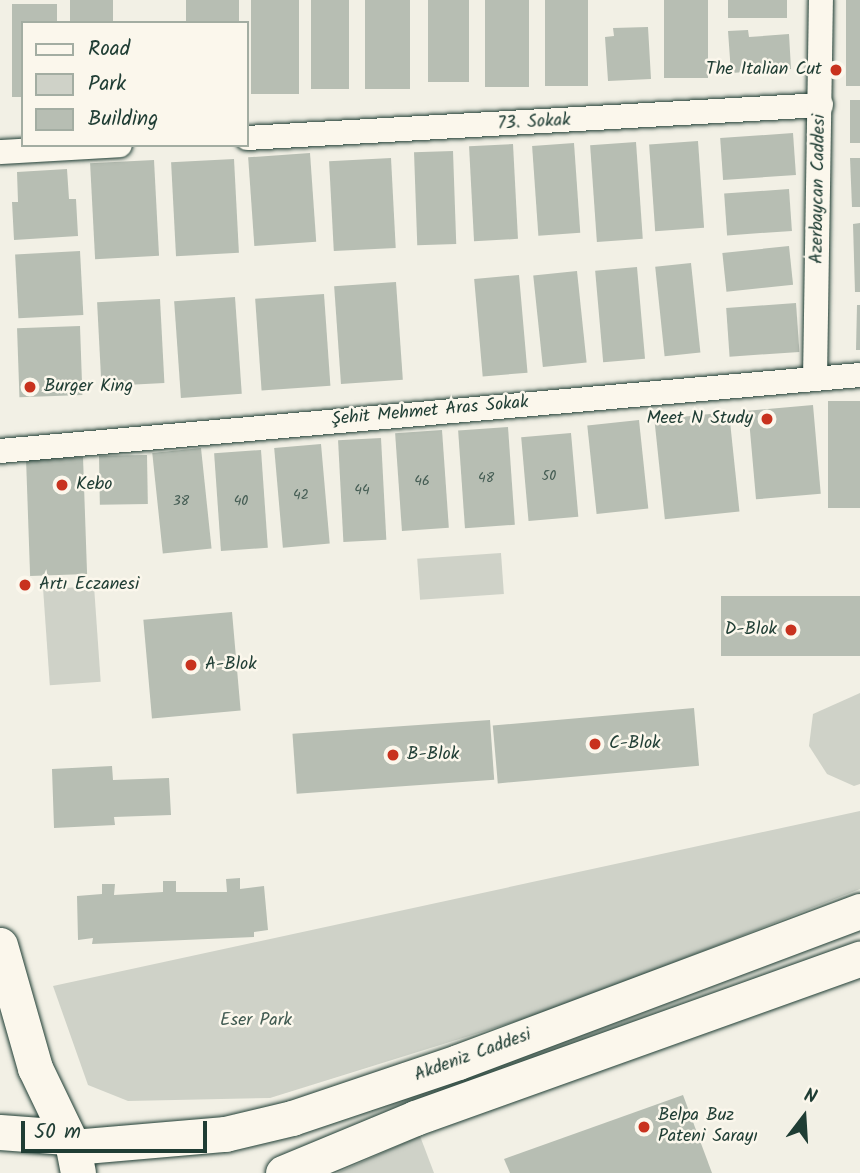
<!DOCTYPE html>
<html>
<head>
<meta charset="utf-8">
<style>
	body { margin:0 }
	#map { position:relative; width:860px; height:1173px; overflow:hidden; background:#f2f0e5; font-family:Kalam,sans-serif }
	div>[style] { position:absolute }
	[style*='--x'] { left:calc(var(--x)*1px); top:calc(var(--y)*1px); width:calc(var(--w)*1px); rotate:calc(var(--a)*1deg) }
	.green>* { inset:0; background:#cfd2c8; transform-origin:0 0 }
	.building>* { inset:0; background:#b7beb3; transform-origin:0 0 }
	.roads { filter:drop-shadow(0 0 2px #1f3d34) drop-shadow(0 0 2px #1f3d34) }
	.street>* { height:24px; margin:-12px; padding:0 12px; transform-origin:12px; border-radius:12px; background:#fbf7ec }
	.secondary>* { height:35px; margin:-17.5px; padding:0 17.5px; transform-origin:17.5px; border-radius:17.5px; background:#fbf7ec }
	.dots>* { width:19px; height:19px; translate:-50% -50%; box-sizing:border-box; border:4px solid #fbf7ec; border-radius:50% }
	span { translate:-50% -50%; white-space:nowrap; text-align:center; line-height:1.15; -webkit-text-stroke:5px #fbf7ec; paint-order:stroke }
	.number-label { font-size:14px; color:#455d54 }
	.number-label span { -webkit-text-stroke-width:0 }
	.poi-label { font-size:18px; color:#1f3d34 }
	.right { translate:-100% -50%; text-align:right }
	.left { translate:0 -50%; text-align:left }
	.street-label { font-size:18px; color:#1f3d34 }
	.park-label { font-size:18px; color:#425b52 }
	.legend { position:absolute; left:21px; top:21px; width:228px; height:126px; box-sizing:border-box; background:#fbf7ec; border:2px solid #a3ada2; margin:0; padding:9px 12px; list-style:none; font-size:21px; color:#1f3d34 }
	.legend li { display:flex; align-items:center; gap:14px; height:35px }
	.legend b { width:35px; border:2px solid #a3ada2 }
	.north { position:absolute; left:769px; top:1082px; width:70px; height:70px; -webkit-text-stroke:5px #fbf7ec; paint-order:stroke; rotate:17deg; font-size:19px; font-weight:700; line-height:28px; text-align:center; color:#1f3d34 }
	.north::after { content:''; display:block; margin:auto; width:24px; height:32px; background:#1f3d34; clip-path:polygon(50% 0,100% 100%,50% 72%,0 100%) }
	.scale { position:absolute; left:21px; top:1121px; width:186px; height:32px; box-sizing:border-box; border:4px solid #1f3d34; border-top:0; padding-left:9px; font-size:21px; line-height:24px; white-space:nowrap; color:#1f3d34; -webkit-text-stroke:5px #fbf7ec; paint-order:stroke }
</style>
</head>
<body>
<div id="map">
	<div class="green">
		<i style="left:501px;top:553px;width:41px;height:84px;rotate:86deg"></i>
		<i style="left:94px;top:586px;width:96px;height:51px;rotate:86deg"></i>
		<i style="clip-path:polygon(860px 693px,860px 784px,854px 786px,827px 774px,809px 746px,813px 714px)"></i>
		<i style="clip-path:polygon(860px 811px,860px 889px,556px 1009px,270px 1098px,128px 1101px,88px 1085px,53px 986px)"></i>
		<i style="clip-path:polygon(420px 1136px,434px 1173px,337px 1173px)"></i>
	</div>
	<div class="building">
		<i style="left:70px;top:0;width:43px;height:23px"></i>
		<i style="left:186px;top:0;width:53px;height:23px"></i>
		<i style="left:251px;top:0;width:48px;height:94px"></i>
		<i style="left:311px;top:0;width:38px;height:89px"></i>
		<i style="left:365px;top:0;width:45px;height:89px"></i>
		<i style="left:428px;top:0;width:41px;height:82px"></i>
		<i style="left:485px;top:0;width:44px;height:87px"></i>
		<i style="left:545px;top:0;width:43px;height:86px"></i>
		<i style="left:664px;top:0;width:44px;height:78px"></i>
		<i style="left:728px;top:0;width:59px;height:18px"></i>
		<i style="left:846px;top:0;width:14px;height:86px"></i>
		<i style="clip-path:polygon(12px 4px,57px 4px,57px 23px,23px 23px,23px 97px,12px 97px)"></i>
		<i style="clip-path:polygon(648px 27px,651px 79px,608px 81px,605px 37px,614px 36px,613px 28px)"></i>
		<i style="clip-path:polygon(748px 30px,749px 37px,789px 34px,791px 69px,731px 73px,728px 31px)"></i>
		<i style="left:850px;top:100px;width:10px;height:43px"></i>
		<i style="left:793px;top:133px;width:42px;height:73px;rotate:86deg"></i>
		<i style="left:698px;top:141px;width:87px;height:49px;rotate:86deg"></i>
		<i style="left:636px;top:142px;width:97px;height:46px;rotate:86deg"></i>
		<i style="left:574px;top:143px;width:90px;height:42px;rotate:86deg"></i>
		<i style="left:513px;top:144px;width:95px;height:44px;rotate:87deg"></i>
		<i style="left:453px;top:151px;width:93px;height:39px;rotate:88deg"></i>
		<i style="left:310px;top:153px;width:89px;height:62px;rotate:86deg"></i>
		<i style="left:391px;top:158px;width:90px;height:62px;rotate:87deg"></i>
		<i style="clip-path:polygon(850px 158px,860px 158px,860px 207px,852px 207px)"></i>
		<i style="left:234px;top:159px;width:94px;height:63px;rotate:87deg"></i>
		<i style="left:154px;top:160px;width:96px;height:64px;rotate:87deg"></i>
		<i style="clip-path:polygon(67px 169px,69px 199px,76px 199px,78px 236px,14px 240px,12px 202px,18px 202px,17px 172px)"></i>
		<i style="left:789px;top:189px;width:42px;height:65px;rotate:86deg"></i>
		<i style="clip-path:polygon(860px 223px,860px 292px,855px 292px,853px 224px)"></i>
		<i style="left:789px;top:246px;width:39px;height:67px;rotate:84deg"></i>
		<i style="left:80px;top:251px;width:64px;height:65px;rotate:87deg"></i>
		<i style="left:691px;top:263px;width:90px;height:36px;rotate:84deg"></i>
		<i style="left:637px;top:267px;width:92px;height:42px;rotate:85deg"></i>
		<i style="left:577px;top:271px;width:92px;height:44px;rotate:84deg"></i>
		<i style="left:519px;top:275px;width:98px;height:45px;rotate:85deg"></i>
		<i style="left:396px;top:282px;width:98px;height:62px;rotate:86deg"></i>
		<i style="left:324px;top:294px;width:92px;height:69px;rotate:86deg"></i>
		<i style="left:235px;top:297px;width:97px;height:61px;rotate:86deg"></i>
		<i style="left:160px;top:299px;width:84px;height:63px;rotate:87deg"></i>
		<i style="left:796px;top:303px;width:49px;height:70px;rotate:86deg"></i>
		<i style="clip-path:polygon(857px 305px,860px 305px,860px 350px,856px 350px)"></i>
		<i style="left:80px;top:326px;width:69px;height:63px;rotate:88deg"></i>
		<i style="left:860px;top:401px;width:107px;height:32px;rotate:90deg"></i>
		<i style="left:813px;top:405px;width:89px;height:65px;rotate:85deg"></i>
		<i style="left:729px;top:412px;width:100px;height:75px;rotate:84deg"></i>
		<i style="left:639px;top:420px;width:89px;height:52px;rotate:84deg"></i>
		<i style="left:508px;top:427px;width:98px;height:50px;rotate:86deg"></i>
		<i style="left:442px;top:430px;width:98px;height:47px;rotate:86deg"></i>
		<i style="left:571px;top:433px;width:84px;height:50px;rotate:85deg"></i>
		<i style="left:381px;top:438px;width:102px;height:43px;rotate:87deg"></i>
		<i style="left:321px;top:444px;width:100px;height:47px;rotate:85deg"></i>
		<i style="left:201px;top:448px;width:101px;height:49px;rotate:84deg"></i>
		<i style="left:261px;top:450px;width:98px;height:47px;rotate:86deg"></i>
		<i style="left:147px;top:455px;width:49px;height:48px;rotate:89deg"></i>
		<i style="left:83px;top:457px;width:117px;height:57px;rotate:88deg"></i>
		<i style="left:860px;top:596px;width:60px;height:139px;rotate:90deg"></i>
		<i style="left:232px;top:612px;width:99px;height:89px;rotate:85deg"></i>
		<i style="left:694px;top:708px;width:58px;height:202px;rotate:85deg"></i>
		<i style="left:490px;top:720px;width:60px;height:198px;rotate:86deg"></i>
		<i style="clip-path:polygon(112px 766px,113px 780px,169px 778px,171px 815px,114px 817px,115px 825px,54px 828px,52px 769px)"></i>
		<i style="clip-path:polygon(240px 878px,240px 889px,264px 886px,268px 930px,254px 932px,254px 937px,92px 944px,93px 938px,78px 940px,77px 896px,102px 894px,102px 884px,115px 884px,114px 895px,163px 892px,163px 881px,176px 881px,176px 892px,227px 892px,226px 879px)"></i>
		<i style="clip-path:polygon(683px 1095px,712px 1173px,510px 1173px,504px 1159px)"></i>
	</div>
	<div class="roads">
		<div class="street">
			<i style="--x:247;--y:138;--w:575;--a:-3.29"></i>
			<i style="--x:0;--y:152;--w:120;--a:-3.3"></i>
			<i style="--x:815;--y:378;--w:378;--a:-89.1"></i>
			<i style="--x:0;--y:451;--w:863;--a:-5.05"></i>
		</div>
		<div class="secondary">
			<i style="--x:0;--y:945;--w:128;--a:74.1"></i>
			<i style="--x:35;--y:1068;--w:88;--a:64.3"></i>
			<i style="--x:73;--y:1147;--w:26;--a:79"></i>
			<i style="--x:0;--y:1132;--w:67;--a:4.3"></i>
			<i style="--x:73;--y:1147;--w:153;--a:-4.9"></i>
			<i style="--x:225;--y:1134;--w:69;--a:-13.4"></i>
			<i style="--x:292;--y:1118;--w:175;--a:-18.6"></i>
			<i style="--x:458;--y:1062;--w:429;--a:-20.6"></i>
			<i style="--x:283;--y:1173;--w:143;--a:-22.6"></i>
			<i style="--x:415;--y:1118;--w:473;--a:-19.7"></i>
		</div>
	</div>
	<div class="dots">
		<i style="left:836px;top:70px;background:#c8321e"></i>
		<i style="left:30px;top:387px;background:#c8321e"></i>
		<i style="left:767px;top:419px;background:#c8321e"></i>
		<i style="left:62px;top:485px;background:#c8321e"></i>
		<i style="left:25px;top:585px;background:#c8321e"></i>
		<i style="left:791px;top:630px;background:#c8321e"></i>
		<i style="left:191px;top:665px;background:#c8321e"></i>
		<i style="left:595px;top:744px;background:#c8321e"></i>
		<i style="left:393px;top:755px;background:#c8321e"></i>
		<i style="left:644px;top:1127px;background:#c8321e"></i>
	</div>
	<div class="number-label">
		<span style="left:549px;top:476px">50</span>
		<span style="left:486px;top:478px">48</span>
		<span style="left:422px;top:481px">46</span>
		<span style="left:362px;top:490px">44</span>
		<span style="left:301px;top:495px">42</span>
		<span style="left:181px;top:501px">38</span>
		<span style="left:241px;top:501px">40</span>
	</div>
	<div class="poi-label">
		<span class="right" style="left:822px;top:70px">The Italian Cut</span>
		<span class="left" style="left:44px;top:387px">Burger King</span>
		<span class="right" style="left:753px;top:419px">Meet N Study</span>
		<span class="left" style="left:76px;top:485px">Kebo</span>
		<span class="left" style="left:39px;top:585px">Artı Eczanesi</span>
		<span class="right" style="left:777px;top:630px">D-Blok</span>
		<span class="left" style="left:205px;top:665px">A-Blok</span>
		<span class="left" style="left:609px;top:744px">C-Blok</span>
		<span class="left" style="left:407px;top:755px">B-Blok</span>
		<span class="left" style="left:658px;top:1127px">Belpa Buz<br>Pateni Sarayı</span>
	</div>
	<div class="street-label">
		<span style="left:534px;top:123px;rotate:-3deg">73. Sokak</span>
		<span style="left:819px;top:189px;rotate:-89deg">Azerbaycan Caddesi</span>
		<span style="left:430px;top:412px;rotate:-5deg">Şehit Mehmet Aras Sokak</span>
		<span style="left:473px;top:1056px;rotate:-20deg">Akdeniz Caddesi</span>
	</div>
	<div class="park-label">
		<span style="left:256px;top:1021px">Eser Park</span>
	</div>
	<ul class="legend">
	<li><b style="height:9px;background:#fbf7ec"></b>Road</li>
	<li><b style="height:19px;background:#cfd2c8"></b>Park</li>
	<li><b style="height:19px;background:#b7beb3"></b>Building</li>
	</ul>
	<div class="north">N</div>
	<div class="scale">50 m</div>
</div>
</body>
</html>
